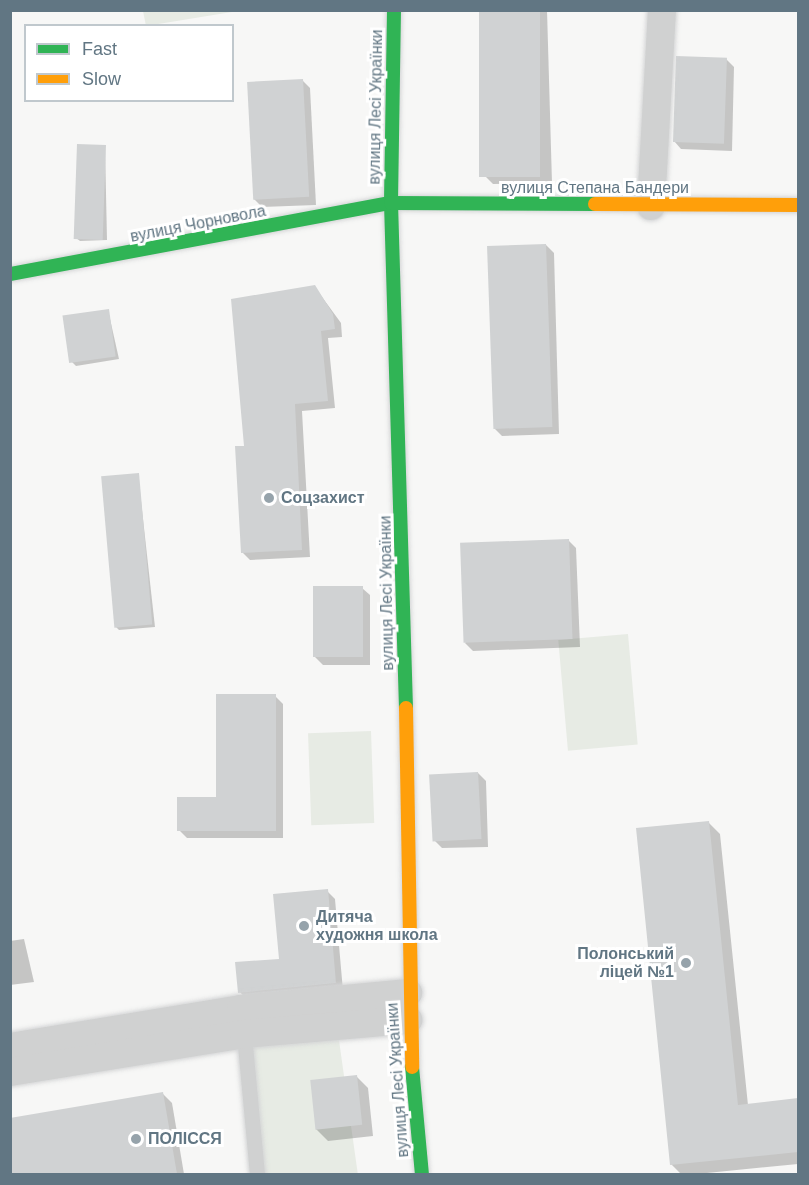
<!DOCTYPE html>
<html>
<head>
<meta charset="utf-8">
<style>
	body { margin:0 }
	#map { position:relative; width:809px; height:1185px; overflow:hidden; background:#f7f7f6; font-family:Arial,sans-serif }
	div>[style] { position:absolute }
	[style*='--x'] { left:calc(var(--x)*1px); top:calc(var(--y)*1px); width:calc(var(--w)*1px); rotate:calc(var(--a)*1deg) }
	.green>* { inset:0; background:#e7ebe4; transform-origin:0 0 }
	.shadow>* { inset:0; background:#0003 }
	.building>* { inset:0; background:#d0d2d3; transform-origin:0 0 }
	.roads { filter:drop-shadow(0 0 2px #d4d5d6) drop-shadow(0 0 2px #d4d5d6) }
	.lane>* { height:15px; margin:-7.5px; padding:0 7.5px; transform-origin:7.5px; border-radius:7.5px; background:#d0d1d1 }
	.street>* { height:28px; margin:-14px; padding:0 14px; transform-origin:14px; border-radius:14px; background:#d0d1d1 }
	.fast>* { height:14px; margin:-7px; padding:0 7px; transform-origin:7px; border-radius:7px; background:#30b455 }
	.slow>* { height:14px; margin:-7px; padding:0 7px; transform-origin:7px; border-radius:7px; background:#ff9f0a }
	.dots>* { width:16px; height:16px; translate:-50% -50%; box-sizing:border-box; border:3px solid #fff; border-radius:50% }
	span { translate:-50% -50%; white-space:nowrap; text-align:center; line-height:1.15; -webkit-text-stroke:6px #fff; paint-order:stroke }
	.street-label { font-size:16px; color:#617683 }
	.poi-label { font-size:16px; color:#617683; font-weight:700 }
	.left { translate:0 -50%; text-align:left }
	.right { translate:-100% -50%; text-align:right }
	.frame { position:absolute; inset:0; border:12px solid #617683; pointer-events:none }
	.legend { position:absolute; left:24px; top:24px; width:210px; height:78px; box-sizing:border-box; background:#fff; border:2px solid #c0c8cd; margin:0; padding:8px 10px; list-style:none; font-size:18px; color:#617683 }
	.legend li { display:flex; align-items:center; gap:12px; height:30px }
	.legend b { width:30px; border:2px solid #c0c8cd }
</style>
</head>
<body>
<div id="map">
	<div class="green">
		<i style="clip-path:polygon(238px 11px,146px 26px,143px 11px,238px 10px)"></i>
		<i style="left:628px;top:634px;width:111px;height:70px;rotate:85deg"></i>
		<i style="left:371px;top:731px;width:92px;height:63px;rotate:88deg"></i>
		<i style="left:337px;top:1026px;width:149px;height:97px;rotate:82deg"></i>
	</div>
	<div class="shadow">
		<i style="clip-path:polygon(481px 10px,547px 10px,552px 183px,493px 184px,485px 176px)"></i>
		<i style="clip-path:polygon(726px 59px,734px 67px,732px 151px,681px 149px,674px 141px)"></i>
		<i style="clip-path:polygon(302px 80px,310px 88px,316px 205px,262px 207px,254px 199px)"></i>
		<i style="clip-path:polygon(105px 146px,107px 240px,80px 241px,76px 238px)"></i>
		<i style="clip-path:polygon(546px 245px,554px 253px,559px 434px,502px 436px,494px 428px)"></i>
		<i style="clip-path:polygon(314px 286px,341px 323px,342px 337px,328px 338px,335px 408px,302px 411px,310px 557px,250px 560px,242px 552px,246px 447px)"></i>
		<i style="clip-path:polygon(108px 310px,119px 359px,76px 366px,72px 362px)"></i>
		<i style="clip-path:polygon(138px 474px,155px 627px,119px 630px,116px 627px)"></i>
		<i style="clip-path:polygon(568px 540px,576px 548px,580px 647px,473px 651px,465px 643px)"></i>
		<i style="clip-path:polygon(362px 588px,370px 595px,370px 665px,323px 665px,315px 657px)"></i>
		<i style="clip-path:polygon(275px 696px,283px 704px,283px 838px,187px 838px,179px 830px,218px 798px)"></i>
		<i style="clip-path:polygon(478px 773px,486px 781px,488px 847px,442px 848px,435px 841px)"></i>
		<i style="clip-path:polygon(708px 822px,720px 834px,748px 1105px,798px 1100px,798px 1164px,697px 1174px,681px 1174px,671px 1164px)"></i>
		<i style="clip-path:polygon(327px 891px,335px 899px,343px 991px,247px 1000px,240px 992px,280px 960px)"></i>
		<i style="clip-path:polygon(24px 939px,34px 982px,10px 985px,10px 941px)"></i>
		<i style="clip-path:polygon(357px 1077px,368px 1088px,373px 1136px,328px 1141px,316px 1129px)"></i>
		<i style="clip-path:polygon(163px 1094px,172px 1103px,184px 1174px,10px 1174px,10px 1119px)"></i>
	</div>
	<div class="building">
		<i style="left:479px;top:10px;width:61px;height:167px"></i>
		<i style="left:676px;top:56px;width:51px;height:86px;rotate:2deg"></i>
		<i style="left:303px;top:79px;width:118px;height:56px;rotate:87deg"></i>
		<i style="left:77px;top:144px;width:29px;height:95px;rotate:2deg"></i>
		<i style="left:546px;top:244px;width:183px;height:59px;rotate:88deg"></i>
		<i style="clip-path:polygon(315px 285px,333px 314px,335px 329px,321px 331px,328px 401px,295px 404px,302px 550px,241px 553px,235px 446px,244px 446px,231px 299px)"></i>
		<i style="left:109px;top:309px;width:48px;height:47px;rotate:82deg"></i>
		<i style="left:139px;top:473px;width:152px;height:38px;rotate:85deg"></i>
		<i style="left:569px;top:539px;width:100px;height:109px;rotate:88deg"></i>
		<i style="left:313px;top:586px;width:50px;height:71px"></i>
		<i style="clip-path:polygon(216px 694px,276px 694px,276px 831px,177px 831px,177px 797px,216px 797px)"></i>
		<i style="left:478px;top:772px;width:67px;height:49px;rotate:87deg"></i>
		<i style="clip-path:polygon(709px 821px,738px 1105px,798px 1098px,798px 1152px,670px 1165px,636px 828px)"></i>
		<i style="clip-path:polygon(328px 889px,336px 983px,238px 993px,235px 962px,279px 959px,273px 894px)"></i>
		<i style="left:357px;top:1075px;width:50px;height:47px;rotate:84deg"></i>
		<i style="clip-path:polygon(163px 1092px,177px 1174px,10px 1174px,10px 1118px)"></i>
	</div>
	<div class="roads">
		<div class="lane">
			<i style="--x:244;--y:1034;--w:141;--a:84.7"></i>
		</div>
		<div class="street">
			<i style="--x:651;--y:206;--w:196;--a:-86.8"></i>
			<i style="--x:10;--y:1047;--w:234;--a:-9.3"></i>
			<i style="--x:241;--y:1009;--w:168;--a:-5.5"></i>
			<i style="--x:10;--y:1072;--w:237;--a:-9.2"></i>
			<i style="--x:244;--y:1034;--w:165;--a:-4.9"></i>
		</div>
		<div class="fast">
			<i style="--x:394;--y:10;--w:193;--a:90.9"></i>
			<i style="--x:391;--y:203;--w:505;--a:88.3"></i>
			<i style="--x:10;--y:274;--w:388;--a:-10.6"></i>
			<i style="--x:391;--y:203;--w:204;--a:0.3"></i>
			<i style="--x:412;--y:1067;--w:107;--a:84.7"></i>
		</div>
		<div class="slow">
			<i style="--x:595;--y:204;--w:203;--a:0.3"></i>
			<i style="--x:406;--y:708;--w:359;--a:89"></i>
		</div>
	</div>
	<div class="dots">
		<i style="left:269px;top:498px;background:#96a3ab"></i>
		<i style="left:304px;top:926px;background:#96a3ab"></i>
		<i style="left:686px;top:963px;background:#96a3ab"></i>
		<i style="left:136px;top:1139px;background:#96a3ab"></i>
	</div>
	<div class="street-label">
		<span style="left:376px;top:107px;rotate:-89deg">вулиця Лесі Українки</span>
		<span style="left:595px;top:188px">вулиця Степана Бандери</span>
		<span style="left:198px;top:224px;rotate:-11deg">вулиця Чорновола</span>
		<span style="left:387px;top:593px;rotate:-91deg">вулиця Лесі Українки</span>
		<span style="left:398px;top:1080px;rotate:-94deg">вулиця Лесі Українки</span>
	</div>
	<div class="poi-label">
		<span class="left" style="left:281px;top:498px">Соцзахист</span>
		<span class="left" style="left:316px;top:926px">Дитяча<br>художня школа</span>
		<span class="right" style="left:674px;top:963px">Полонський<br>ліцей №1</span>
		<span class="left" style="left:148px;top:1139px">ПОЛІССЯ</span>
	</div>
	<div class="frame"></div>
	<ul class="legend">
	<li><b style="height:8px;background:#30b455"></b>Fast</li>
	<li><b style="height:8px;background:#ff9f0a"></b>Slow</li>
	</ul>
</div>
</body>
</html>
